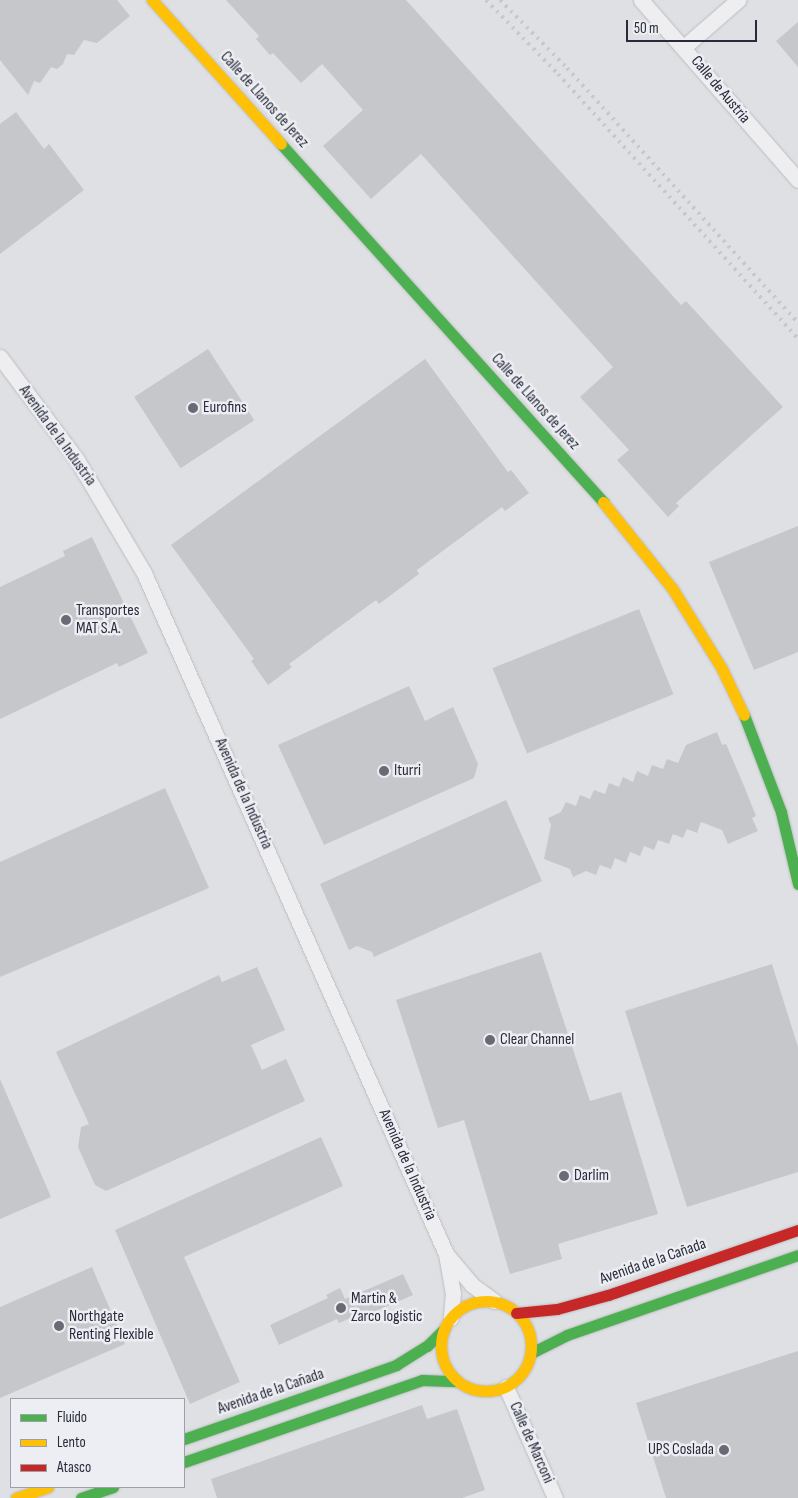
<!DOCTYPE html>
<html>
<head>
<meta charset="utf-8">
<style>
	body { margin:0 }
	#map { position:relative; width:798px; height:1498px; overflow:hidden; background:#dfe0e3; font-family:"Sofia Sans Condensed",sans-serif }
	div>[style] { position:absolute }
	[style*='--x'] { left:calc(var(--x)*1px); top:calc(var(--y)*1px); width:calc(var(--w)*1px); rotate:calc(var(--a)*1deg) }
	.building>* { inset:0; background:#c6c7cb; transform-origin:0 0 }
	.roads { filter:drop-shadow(0 0 1px #bcbdc0) drop-shadow(0 0 1px #bcbdc0) }
	.street>* { height:15px; margin:-7.5px; padding:0 7.5px; transform-origin:7.5px; border-radius:7.5px; background:#eeeef0 }
	.fast>* { height:11px; margin:-5.5px; padding:0 5.5px; transform-origin:5.5px; border-radius:5.5px; background:#4caf50 }
	.slow>* { height:11px; margin:-5.5px; padding:0 5.5px; transform-origin:5.5px; border-radius:5.5px; background:#ffc107 }
	.slow>.ring { margin:-5.5px; padding:0; box-sizing:content-box; background:none; border:11px solid #ffc107; border-radius:50% }
	.jam>* { height:11px; margin:-5.5px; padding:0 5.5px; transform-origin:5.5px; border-radius:5.5px; background:#c62828 }
	.rail>* { height:4px; margin-top:-2px; transform-origin:0; background:repeating-linear-gradient(90deg,#c7c8ca 0 2.5px,transparent 0 7.5px) }
	.dots>* { width:14px; height:14px; translate:-50% -50%; box-sizing:border-box; border:2px solid #eceef3; border-radius:50% }
	span { translate:-50% -50%; white-space:nowrap; text-align:center; line-height:1.15; -webkit-text-stroke:5px #eceef3; paint-order:stroke }
	.street-label { font-size:16px; color:#282b39 }
	.poi-label { font-size:16px; color:#282b39 }
	.left { translate:0 -50%; text-align:left }
	.right { translate:-100% -50%; text-align:right }
	.legend { position:absolute; left:10px; top:1398px; width:175px; height:90px; box-sizing:border-box; background:#eceef3; border:1px solid #9ea0a9; margin:0; padding:6px 9px; list-style:none; font-size:15px; color:#282b39 }
	.legend li { display:flex; align-items:center; gap:10px; height:25px }
	.legend b { width:25px; border:1px solid #9ea0a9 }
	.scale { position:absolute; left:626px; top:20px; width:131px; height:22px; box-sizing:border-box; border:2px solid #282b39; border-top:0; padding-left:6px; font-size:15px; line-height:18px; white-space:nowrap; color:#282b39; -webkit-text-stroke:4px #eceef3; paint-order:stroke }
</style>
</head>
<body>
<div id="map">
	<div class="building">
		<i style="clip-path:polygon(0 0,117px 0,130px 16px,97px 43px,84px 40px,74px 55px,67px 54px,63px 64px,57px 69px,51px 67px,40px 83px,34px 81px,28px 95px,0 60px)"></i>
		<i style="clip-path:polygon(226px 0,406px 0,681px 305px,686px 301px,783px 407px,676px 503px,679px 506px,668px 517px,617px 460px,629px 450px,580px 397px,613px 367px,421px 154px,371px 199px,323px 146px,363px 110px,322px 64px,301px 83px,273px 53px,270px 55px,256px 39px,259px 36px)"></i>
		<i style="clip-path:polygon(798px 22px,798px 67px,776px 41px)"></i>
		<i style="clip-path:polygon(16px 112px,44px 149px,49px 144px,84px 190px,0 254px,0 124px)"></i>
		<i style="left:208px;top:349px;width:85px;height:88px;rotate:57deg"></i>
		<i style="clip-path:polygon(425px 359px,508px 472px,511px 470px,529px 493px,505px 511px,502px 507px,417px 570px,419px 574px,379px 604px,376px 600px,289px 664px,292px 667px,268px 685px,251px 661px,254px 659px,171px 545px)"></i>
		<i style="clip-path:polygon(798px 526px,798px 652px,754px 670px,709px 562px)"></i>
		<i style="clip-path:polygon(92px 537px,148px 653px,119px 667px,117px 663px,0 719px,0 587px,65px 556px,63px 551px)"></i>
		<i style="left:639px;top:609px;width:92px;height:158px;rotate:68deg"></i>
		<i style="clip-path:polygon(409px 686px,425px 721px,453px 707px,478px 764px,474px 778px,324px 845px,278px 745px)"></i>
		<i style="clip-path:polygon(717px 732px,722px 745px,726px 744px,742px 781px,756px 816px,752px 818px,758px 831px,728px 844px,722px 830px,701px 822px,697px 833px,687px 829px,683px 838px,673px 834px,669px 844px,658px 840px,654px 850px,644px 846px,640px 856px,630px 852px,626px 863px,615px 858px,611px 869px,600px 865px,596px 875px,586px 871px,573px 877px,570px 869px,544px 859px,551px 825px,548px 818px,561px 812px,566px 802px,576px 806px,580px 795px,590px 799px,594px 790px,605px 794px,609px 783px,619px 787px,623px 777px,633px 782px,637px 771px,648px 776px,652px 765px,663px 769px,667px 759px,678px 763px,686px 745px)"></i>
		<i style="clip-path:polygon(165px 788px,209px 888px,0 977px,0 862px)"></i>
		<i style="clip-path:polygon(506px 800px,542px 881px,374px 957px,372px 952px,357px 946px,349px 950px,320px 884px)"></i>
		<i style="clip-path:polygon(541px 952px,590px 1101px,621px 1092px,658px 1214px,558px 1244px,562px 1259px,510px 1274px,464px 1120px,438px 1128px,396px 1000px)"></i>
		<i style="clip-path:polygon(772px 964px,798px 1047px,798px 1172px,687px 1207px,625px 1011px)"></i>
		<i style="clip-path:polygon(257px 967px,285px 1030px,251px 1045px,262px 1070px,286px 1059px,305px 1101px,106px 1191px,95px 1185px,78px 1147px,81px 1127px,89px 1124px,56px 1052px,219px 975px,222px 982px)"></i>
		<i style="clip-path:polygon(0 1079px,51px 1197px,0 1219px)"></i>
		<i style="clip-path:polygon(321px 1137px,343px 1186px,184px 1257px,240px 1382px,190px 1404px,115px 1230px)"></i>
		<i style="clip-path:polygon(92px 1267px,125px 1344px,0 1398px,0 1307px)"></i>
		<i style="clip-path:polygon(403px 1274px,413px 1295px,355px 1320px,353px 1317px,339px 1323px,337px 1319px,279px 1345px,270px 1325px,328px 1298px,326px 1295px,340px 1288px,345px 1299px)"></i>
		<i style="clip-path:polygon(798px 1351px,798px 1498px,666px 1498px,636px 1403px)"></i>
		<i style="clip-path:polygon(422px 1405px,427px 1419px,457px 1409px,485px 1490px,462px 1498px,217px 1498px,211px 1479px)"></i>
	</div>
	<div class="roads">
		<div class="street">
			<i style="--x:641;--y:0;--w:239;--a:48.9"></i>
			<i style="--x:684;--y:47;--w:72;--a:-41"></i>
			<i style="--x:0;--y:357;--w:129;--a:53.2"></i>
			<i style="--x:77;--y:460;--w:131;--a:59.3"></i>
			<i style="--x:144;--y:573;--w:745;--a:66.08"></i>
			<i style="--x:446;--y:1254;--w:40;--a:80"></i>
			<i style="--x:453;--y:1293;--w:25;--a:95"></i>
			<i style="--x:447;--y:1255;--w:39;--a:50"></i>
			<i style="--x:472;--y:1285;--w:27;--a:36"></i>
			<i style="--x:506;--y:1387;--w:121;--a:66.2"></i>
		</div>
		<div class="fast">
			<i style="--x:281;--y:144;--w:482;--a:48"></i>
			<i style="--x:744;--y:715;--w:104;--a:69.1"></i>
			<i style="--x:781;--y:812;--w:74;--a:76.7"></i>
			<i style="--x:531;--y:1353;--w:40;--a:-26.6"></i>
			<i style="--x:567;--y:1335;--w:244;--a:-19.1"></i>
			<i style="--x:184;--y:1439;--w:225;--a:-19.2"></i>
			<i style="--x:396;--y:1365;--w:36;--a:-32"></i>
			<i style="--x:427;--y:1346;--w:25;--a:-45"></i>
			<i style="--x:184;--y:1462;--w:252;--a:-19"></i>
			<i style="--x:422;--y:1380;--w:35;--a:2"></i>
			<i style="--x:81;--y:1498;--w:34;--a:-19"></i>
		</div>
		<div class="slow">
			<i style="--x:152;--y:0;--w:193;--a:48.1"></i>
			<i style="--x:603;--y:502;--w:110;--a:51.3"></i>
			<i style="--x:672;--y:588;--w:93;--a:58.2"></i>
			<i style="--x:721;--y:667;--w:53;--a:64.4"></i>
			<i class="ring" style="left:441px;top:1301px;width:79px;height:79px"></i>
			<i style="--x:16;--y:1498;--w:34;--a:-19"></i>
		</div>
		<div class="jam">
			<i style="--x:516;--y:1313;--w:41;--a:-5.6"></i>
			<i style="--x:557;--y:1309;--w:53;--a:-15.4"></i>
			<i style="--x:608;--y:1295;--w:201;--a:-18.9"></i>
		</div>
	</div>
	<div class="rail">
		<i style="--x:486;--y:0;--w:103;--a:45.8"></i>
		<i style="--x:558;--y:74;--w:358;--a:47.8"></i>
		<i style="--x:500;--y:0;--w:95;--a:45.4"></i>
		<i style="--x:567;--y:68;--w:344;--a:47.8"></i>
	</div>
	<div class="dots">
		<i style="left:193px;top:408px;background:#686a74"></i>
		<i style="left:66px;top:620px;background:#686a74"></i>
		<i style="left:384px;top:771px;background:#686a74"></i>
		<i style="left:490px;top:1040px;background:#686a74"></i>
		<i style="left:564px;top:1176px;background:#686a74"></i>
		<i style="left:341px;top:1308px;background:#686a74"></i>
		<i style="left:59px;top:1326px;background:#686a74"></i>
		<i style="left:724px;top:1450px;background:#686a74"></i>
	</div>
	<div class="street-label">
		<span style="left:720px;top:90px;rotate:50deg">Calle de Austria</span>
		<span style="left:264px;top:100px;rotate:48deg">Calle de Llanos de Jerez</span>
		<span style="left:535px;top:402px;rotate:48deg">Calle de Llanos de Jerez</span>
		<span style="left:57px;top:436px;rotate:54deg">Avenida de la Industria</span>
		<span style="left:243px;top:794px;rotate:66deg">Avenida de la Industria</span>
		<span style="left:407px;top:1165px;rotate:66deg">Avenida de la Industria</span>
		<span style="left:653px;top:1262px;rotate:-19deg">Avenida de la Cañada</span>
		<span style="left:271px;top:1392px;rotate:-19deg">Avenida de la Cañada</span>
		<span style="left:531px;top:1443px;rotate:66deg">Calle de Marconi</span>
	</div>
	<div class="poi-label">
		<span class="left" style="left:203px;top:408px">Eurofins</span>
		<span class="left" style="left:76px;top:620px">Transportes<br>MAT S.A.</span>
		<span class="left" style="left:394px;top:771px">Iturri</span>
		<span class="left" style="left:500px;top:1040px">Clear Channel</span>
		<span class="left" style="left:574px;top:1176px">Darlim</span>
		<span class="left" style="left:351px;top:1308px">Martin &amp;<br>Zarco logistic</span>
		<span class="left" style="left:69px;top:1326px">Northgate<br>Renting Flexible</span>
		<span class="right" style="left:714px;top:1450px">UPS Coslada</span>
	</div>
	<ul class="legend">
	<li><b style="height:6px;background:#4caf50"></b>Fluido</li>
	<li><b style="height:6px;background:#ffc107"></b>Lento</li>
	<li><b style="height:6px;background:#c62828"></b>Atasco</li>
	</ul>
	<div class="scale">50 m</div>
</div>
</body>
</html>
